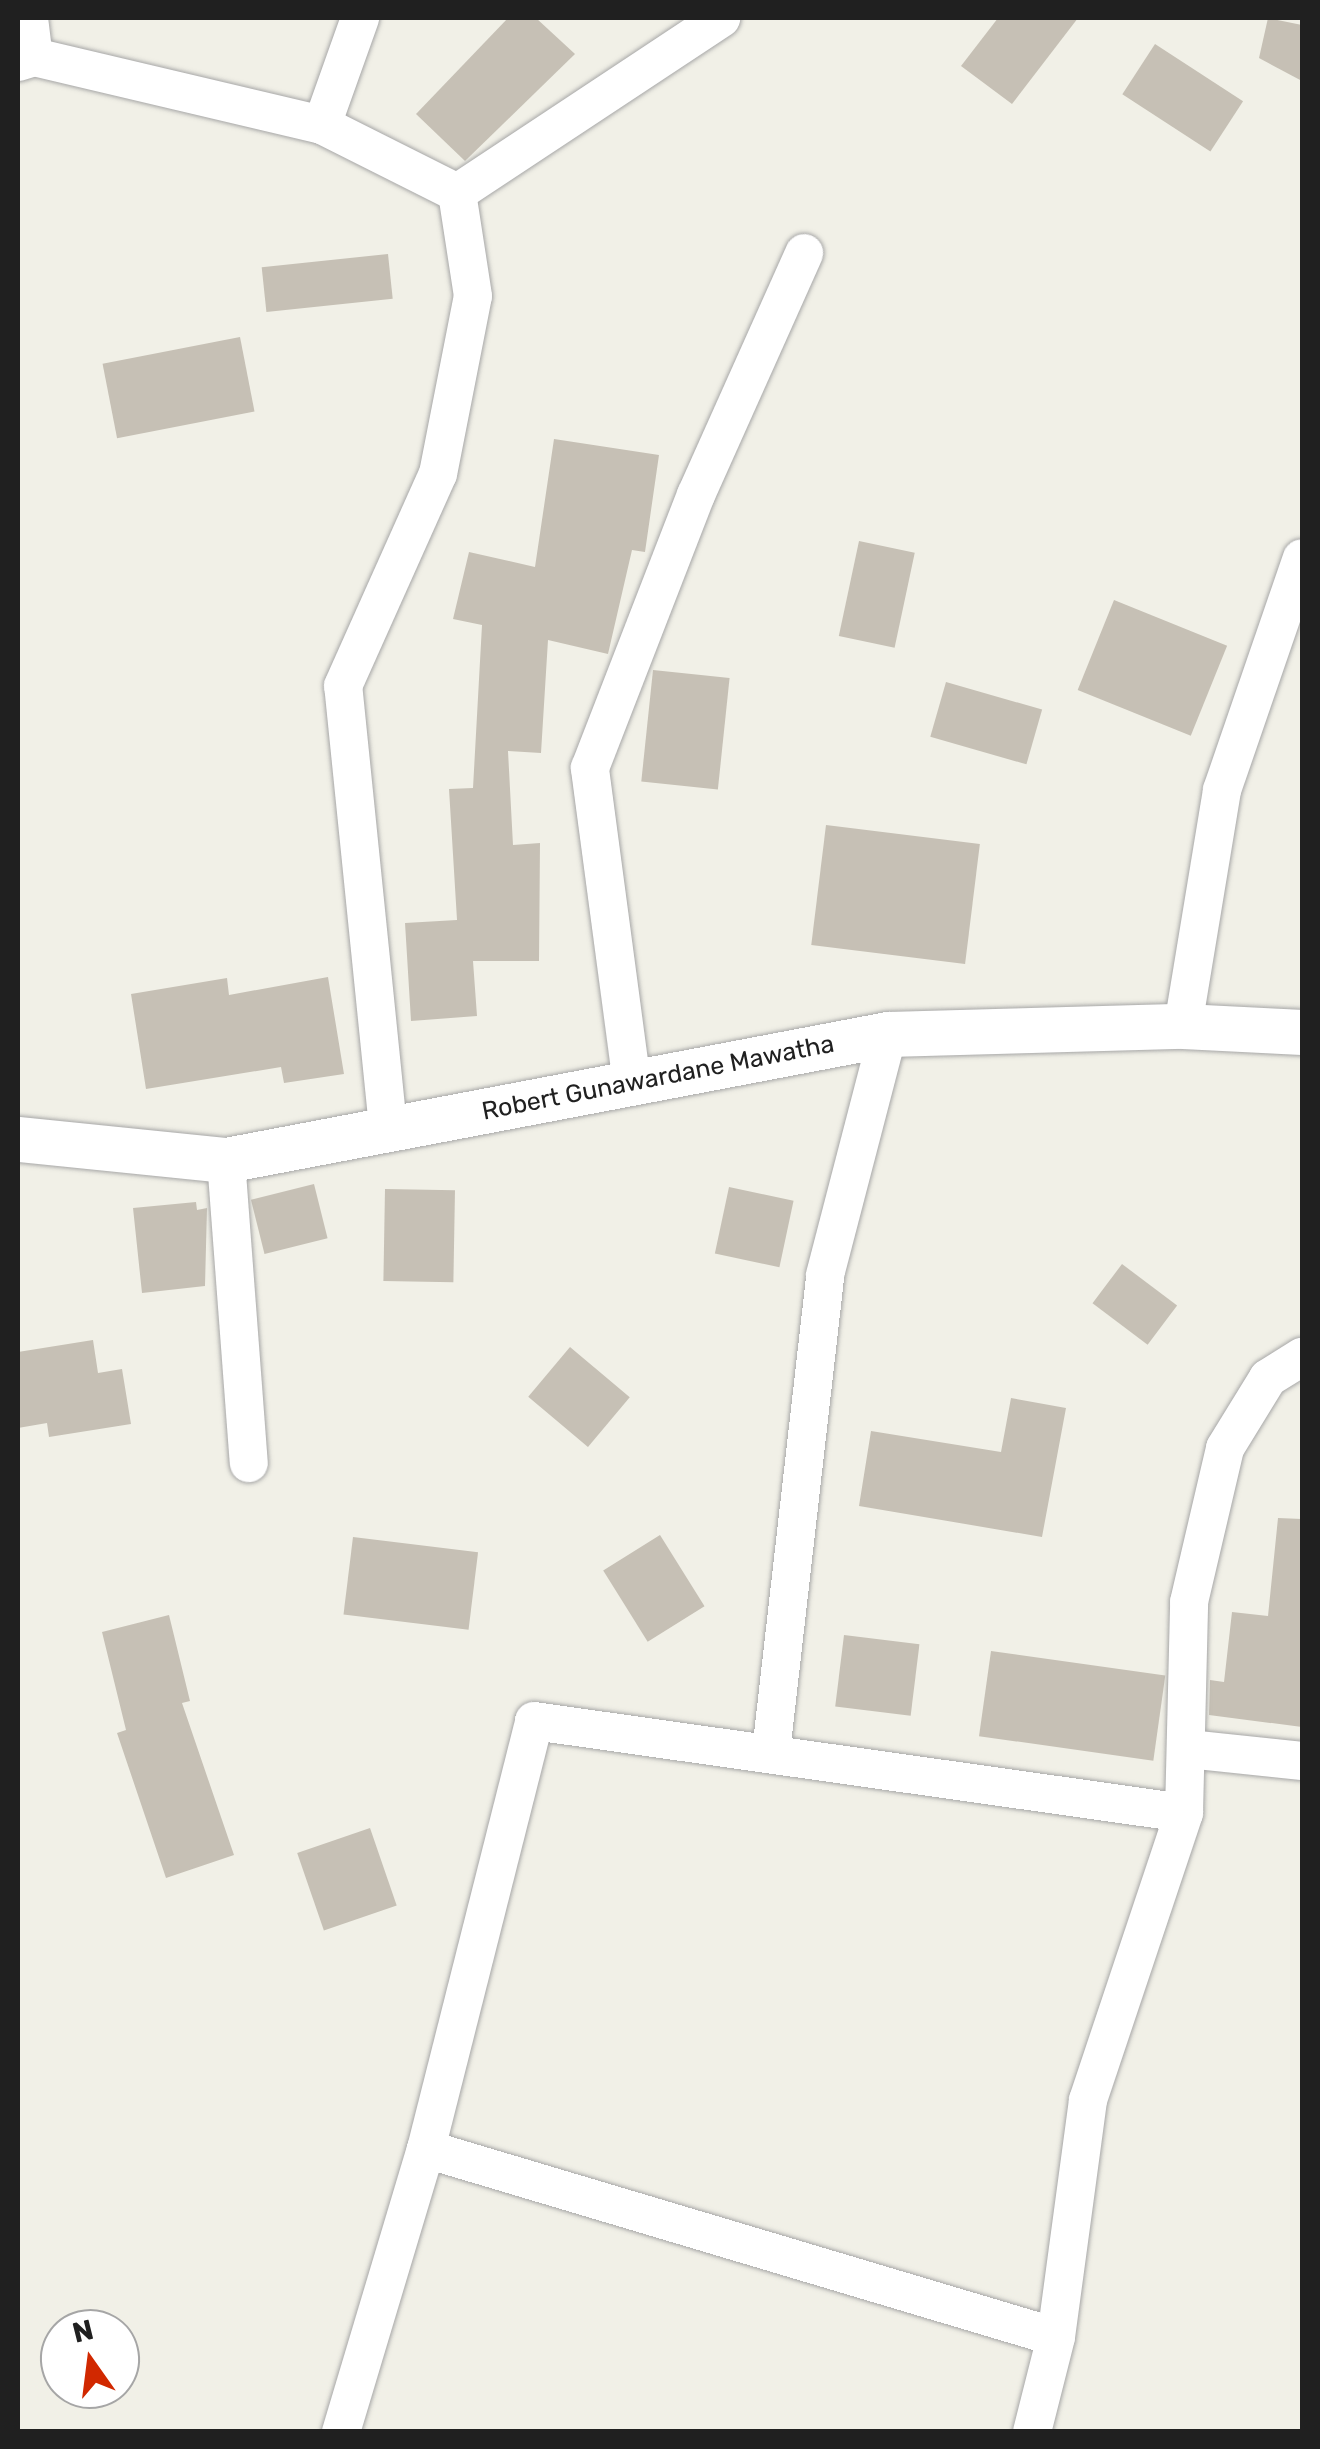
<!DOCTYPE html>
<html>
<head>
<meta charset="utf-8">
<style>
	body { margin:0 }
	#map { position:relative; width:1320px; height:2449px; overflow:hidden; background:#f1f0e7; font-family:Rubik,sans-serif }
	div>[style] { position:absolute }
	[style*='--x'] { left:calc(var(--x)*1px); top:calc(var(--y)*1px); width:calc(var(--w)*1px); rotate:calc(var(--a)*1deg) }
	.building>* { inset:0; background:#c6c0b5; transform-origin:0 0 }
	.roads { filter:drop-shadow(0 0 2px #a7a7a7) drop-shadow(0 0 2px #a7a7a7) }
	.minor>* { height:38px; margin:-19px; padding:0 19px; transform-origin:19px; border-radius:19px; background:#fff }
	.tertiary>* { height:45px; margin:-22.5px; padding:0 22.5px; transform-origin:22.5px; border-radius:22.5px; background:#fff }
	span { translate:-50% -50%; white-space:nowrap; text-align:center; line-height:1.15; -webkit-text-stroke:8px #fff; paint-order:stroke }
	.street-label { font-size:25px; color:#202020 }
	.frame { position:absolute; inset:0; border:20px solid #202020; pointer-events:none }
	.north { position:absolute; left:40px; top:2309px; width:100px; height:100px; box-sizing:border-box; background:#fff; border:2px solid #a6a6a6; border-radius:50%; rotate:346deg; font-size:28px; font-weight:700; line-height:40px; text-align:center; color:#202020 }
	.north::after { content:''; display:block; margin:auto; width:35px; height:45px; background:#d12800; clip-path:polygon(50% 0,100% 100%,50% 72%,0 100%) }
</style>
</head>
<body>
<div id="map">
	<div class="building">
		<i style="clip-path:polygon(508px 18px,536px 18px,575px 54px,465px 161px,416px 114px)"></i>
		<i style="clip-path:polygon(998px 18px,1078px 18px,1012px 104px,961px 66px)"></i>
		<i style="clip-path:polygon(1268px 18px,1302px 25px,1302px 81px,1259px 58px)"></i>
		<i style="left:1155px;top:44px;width:105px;height:60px;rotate:33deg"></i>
		<i style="left:388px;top:254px;width:45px;height:127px;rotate:84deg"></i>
		<i style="left:240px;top:337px;width:76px;height:140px;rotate:79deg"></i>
		<i style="clip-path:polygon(554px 439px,659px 455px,645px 552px,632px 550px,608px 654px,548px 640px,541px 753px,508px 751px,513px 845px,540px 843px,539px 961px,473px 961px,477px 1016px,411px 1021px,405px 923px,457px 920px,449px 789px,473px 788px,482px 625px,453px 619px,469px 552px,535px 567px)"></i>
		<i style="left:859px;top:541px;width:57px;height:97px;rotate:12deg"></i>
		<i style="left:1114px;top:600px;width:122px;height:97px;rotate:22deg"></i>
		<i style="left:653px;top:670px;width:77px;height:112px;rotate:6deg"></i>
		<i style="left:946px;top:682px;width:100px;height:57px;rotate:16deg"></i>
		<i style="left:826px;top:825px;width:155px;height:121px;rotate:7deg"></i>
		<i style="clip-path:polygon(328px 977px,344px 1074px,284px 1083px,281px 1067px,146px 1089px,131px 994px,227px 978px,229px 995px)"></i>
		<i style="left:314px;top:1184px;width:56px;height:65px;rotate:76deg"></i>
		<i style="left:729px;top:1187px;width:66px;height:68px;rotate:12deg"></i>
		<i style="left:385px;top:1189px;width:70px;height:92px;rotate:1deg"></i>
		<i style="clip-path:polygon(196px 1202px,197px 1210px,207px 1208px,205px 1286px,142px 1293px,133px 1208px)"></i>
		<i style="left:1122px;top:1264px;width:69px;height:49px;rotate:37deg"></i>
		<i style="clip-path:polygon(93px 1340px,98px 1373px,122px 1369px,131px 1424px,49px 1437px,47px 1423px,18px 1428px,18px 1352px)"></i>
		<i style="left:570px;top:1347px;width:78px;height:65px;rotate:40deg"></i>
		<i style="clip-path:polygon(1011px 1398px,1066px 1408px,1042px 1537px,859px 1506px,871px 1431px,1001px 1452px)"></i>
		<i style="clip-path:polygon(1278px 1518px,1302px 1519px,1302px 1727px,1209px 1715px,1210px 1680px,1224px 1682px,1232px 1612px,1268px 1616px)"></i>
		<i style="left:660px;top:1535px;width:84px;height:67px;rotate:58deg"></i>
		<i style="left:353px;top:1537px;width:126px;height:78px;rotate:7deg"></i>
		<i style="clip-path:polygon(169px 1615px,190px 1701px,182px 1703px,234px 1855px,166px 1878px,117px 1733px,126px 1730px,102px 1632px)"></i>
		<i style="left:844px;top:1635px;width:76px;height:72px;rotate:7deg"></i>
		<i style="left:991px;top:1651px;width:176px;height:86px;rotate:8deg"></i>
		<i style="left:370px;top:1828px;width:82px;height:77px;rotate:71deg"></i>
	</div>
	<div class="roads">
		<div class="minor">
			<i style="--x:29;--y:18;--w:39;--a:83"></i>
			<i style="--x:18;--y:62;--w:17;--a:-17"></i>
			<i style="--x:34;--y:57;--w:296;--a:13.3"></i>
			<i style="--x:322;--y:125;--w:151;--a:26.7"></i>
			<i style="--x:322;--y:125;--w:114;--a:-70.4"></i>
			<i style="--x:457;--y:193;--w:317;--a:-33.5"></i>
			<i style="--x:1183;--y:1026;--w:239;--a:-80.6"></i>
			<i style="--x:1222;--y:790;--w:245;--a:-71"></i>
			<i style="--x:632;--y:1084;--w:319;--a:-97.6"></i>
			<i style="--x:590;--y:768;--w:293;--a:-68.8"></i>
			<i style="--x:696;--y:495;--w:265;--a:-65.9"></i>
			<i style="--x:388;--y:1127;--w:443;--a:-95.8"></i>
			<i style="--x:343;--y:686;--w:232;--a:-65.9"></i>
			<i style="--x:438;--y:474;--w:181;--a:-78.9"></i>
			<i style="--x:473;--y:296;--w:104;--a:-98.8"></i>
			<i style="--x:226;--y:1160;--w:304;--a:85.7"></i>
			<i style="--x:1188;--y:1749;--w:115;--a:6"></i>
			<i style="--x:771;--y:1752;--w:480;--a:-83.5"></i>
			<i style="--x:825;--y:1275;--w:249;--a:-75.4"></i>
			<i style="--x:426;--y:2149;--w:657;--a:16.62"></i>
			<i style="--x:341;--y:2432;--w:295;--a:-73.3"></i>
			<i style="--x:426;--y:2149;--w:441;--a:-75.8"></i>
			<i style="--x:534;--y:1721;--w:656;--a:8.06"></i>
			<i style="--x:1032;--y:2432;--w:98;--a:-75.8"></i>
			<i style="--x:1056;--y:2337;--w:239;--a:-82.3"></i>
			<i style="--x:1088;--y:2100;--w:303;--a:-71.5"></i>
			<i style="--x:1184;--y:1813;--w:211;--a:-88.6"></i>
			<i style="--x:1189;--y:1602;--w:158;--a:-76.8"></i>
			<i style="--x:1225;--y:1448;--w:82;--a:-58.4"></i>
			<i style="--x:1268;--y:1378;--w:40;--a:-32"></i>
		</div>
		<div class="tertiary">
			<i style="--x:18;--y:1139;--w:209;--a:5.8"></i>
			<i style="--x:226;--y:1160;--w:674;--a:-10.78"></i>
			<i style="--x:888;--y:1034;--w:295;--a:-1.6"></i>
			<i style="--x:1183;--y:1026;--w:119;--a:2.9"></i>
		</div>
	</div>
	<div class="street-label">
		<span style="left:658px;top:1078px;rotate:-11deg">Robert Gunawardane Mawatha</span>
	</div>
	<div class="frame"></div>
	<div class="north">N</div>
</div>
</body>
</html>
